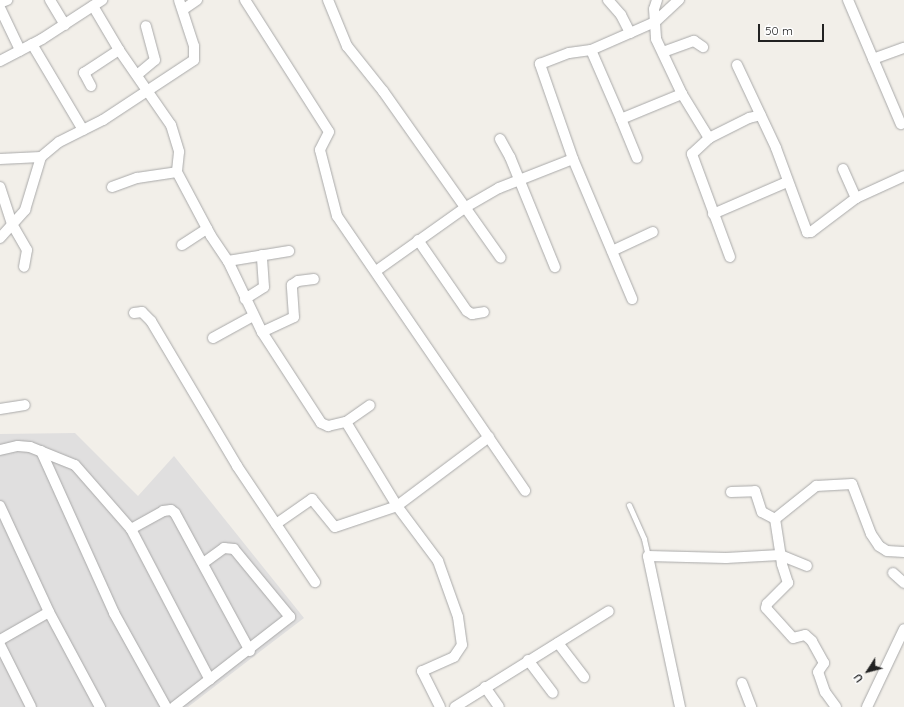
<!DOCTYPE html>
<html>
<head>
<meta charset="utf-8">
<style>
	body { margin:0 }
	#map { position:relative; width:904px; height:707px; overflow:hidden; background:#f2efe9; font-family:Quicksand,sans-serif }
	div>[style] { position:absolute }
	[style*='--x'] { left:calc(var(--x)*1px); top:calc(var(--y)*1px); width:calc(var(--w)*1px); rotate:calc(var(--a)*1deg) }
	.residential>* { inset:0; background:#e0dfdf }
	.roads { filter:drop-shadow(0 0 1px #a9a9a9) drop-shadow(0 0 1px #a9a9a9) }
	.service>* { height:5px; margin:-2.5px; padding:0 2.5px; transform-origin:2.5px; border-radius:2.5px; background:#fff }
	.minor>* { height:10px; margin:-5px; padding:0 5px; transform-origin:5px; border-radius:5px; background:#fff }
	span { translate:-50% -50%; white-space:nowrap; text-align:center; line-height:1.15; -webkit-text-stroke:3px #fff; paint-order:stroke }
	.north { position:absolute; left:848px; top:651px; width:40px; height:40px; -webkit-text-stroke:3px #fff; paint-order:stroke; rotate:234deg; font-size:11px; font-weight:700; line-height:16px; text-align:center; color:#222 }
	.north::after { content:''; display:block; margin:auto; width:14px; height:18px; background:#222; clip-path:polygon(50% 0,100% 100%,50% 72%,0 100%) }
	.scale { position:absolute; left:758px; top:24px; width:66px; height:18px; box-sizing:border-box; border:2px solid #222; border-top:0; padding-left:5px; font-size:12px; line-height:14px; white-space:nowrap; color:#222; -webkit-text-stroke:3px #fff; paint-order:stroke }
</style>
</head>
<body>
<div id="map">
	<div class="residential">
		<i style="clip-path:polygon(75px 433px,138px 496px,174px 456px,304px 618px,188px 707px,0 707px,0 434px)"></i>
	</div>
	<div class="roads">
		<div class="service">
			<i style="--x:629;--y:505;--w:37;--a:66"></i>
			<i style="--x:644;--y:539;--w:17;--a:77"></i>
		</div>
		<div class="minor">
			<i style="--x:50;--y:0;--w:29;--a:59"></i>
			<i style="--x:245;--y:0;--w:156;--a:57.5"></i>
			<i style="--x:329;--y:132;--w:20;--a:117"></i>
			<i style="--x:320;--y:150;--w:68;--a:75.6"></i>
			<i style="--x:337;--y:216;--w:333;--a:55.6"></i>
			<i style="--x:328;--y:0;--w:50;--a:67.6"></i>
			<i style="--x:347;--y:46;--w:58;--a:51.3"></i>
			<i style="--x:383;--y:91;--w:204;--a:54.8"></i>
			<i style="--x:608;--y:0;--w:20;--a:49"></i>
			<i style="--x:621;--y:15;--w:20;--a:63"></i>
			<i style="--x:657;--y:0;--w:9;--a:108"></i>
			<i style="--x:654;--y:9;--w:30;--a:86"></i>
			<i style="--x:656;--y:39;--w:61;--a:64.7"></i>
			<i style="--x:682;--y:94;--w:52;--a:58.5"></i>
			<i style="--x:848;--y:0;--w:135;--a:66.9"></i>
			<i style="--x:0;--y:3;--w:8;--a:-23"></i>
			<i style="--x:93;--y:6;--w:51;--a:59.4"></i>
			<i style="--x:119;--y:50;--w:91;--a:55.3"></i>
			<i style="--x:171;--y:125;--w:28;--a:73"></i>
			<i style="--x:179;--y:152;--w:20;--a:96"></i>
			<i style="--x:177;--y:172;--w:72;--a:62"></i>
			<i style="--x:211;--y:236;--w:30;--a:56"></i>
			<i style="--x:228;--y:261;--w:79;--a:64.4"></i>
			<i style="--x:262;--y:332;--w:108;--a:57"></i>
			<i style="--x:321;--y:423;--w:8;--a:23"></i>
			<i style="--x:328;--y:426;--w:18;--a:-13"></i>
			<i style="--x:346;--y:422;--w:98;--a:58.7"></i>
			<i style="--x:397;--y:506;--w:69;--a:53.3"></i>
			<i style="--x:438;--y:561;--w:59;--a:70.3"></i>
			<i style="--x:458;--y:617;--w:28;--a:82"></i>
			<i style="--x:462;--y:645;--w:14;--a:124"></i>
			<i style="--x:454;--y:657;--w:35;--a:156"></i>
			<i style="--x:422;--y:671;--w:40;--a:63.4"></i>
			<i style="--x:0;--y:8;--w:47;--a:64.5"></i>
			<i style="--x:184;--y:9;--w:16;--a:-35"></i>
			<i style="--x:32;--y:44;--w:100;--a:59.3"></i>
			<i style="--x:591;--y:50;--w:75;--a:66.5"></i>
			<i style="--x:621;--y:119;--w:66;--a:-22.3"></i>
			<i style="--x:663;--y:52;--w:33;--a:-20"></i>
			<i style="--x:694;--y:41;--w:11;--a:34"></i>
			<i style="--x:873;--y:59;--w:33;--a:-20"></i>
			<i style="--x:0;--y:61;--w:47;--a:-27.6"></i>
			<i style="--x:42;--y:39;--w:72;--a:-33"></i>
			<i style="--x:737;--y:65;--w:92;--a:64.8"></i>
			<i style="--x:776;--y:148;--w:90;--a:69.7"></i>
			<i style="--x:807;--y:232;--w:4;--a:0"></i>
			<i style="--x:811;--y:232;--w:56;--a:-37.1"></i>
			<i style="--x:856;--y:198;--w:53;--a:-24.6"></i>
			<i style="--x:137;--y:75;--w:23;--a:-40"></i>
			<i style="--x:155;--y:60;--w:35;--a:-105"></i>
			<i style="--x:91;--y:86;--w:15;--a:-118"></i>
			<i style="--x:84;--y:73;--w:42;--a:-33.3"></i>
			<i style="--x:621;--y:119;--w:42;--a:67.7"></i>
			<i style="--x:500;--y:139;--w:21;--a:61"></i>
			<i style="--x:510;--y:157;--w:119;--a:67.8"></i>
			<i style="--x:0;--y:159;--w:41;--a:-2.8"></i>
			<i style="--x:573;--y:159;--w:101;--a:-109.2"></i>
			<i style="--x:540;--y:64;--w:31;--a:-21"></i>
			<i style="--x:569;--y:53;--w:22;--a:-8"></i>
			<i style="--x:591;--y:50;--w:43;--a:-23.6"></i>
			<i style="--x:630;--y:33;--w:27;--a:-24"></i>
			<i style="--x:655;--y:22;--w:33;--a:-43"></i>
			<i style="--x:843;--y:169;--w:32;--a:66"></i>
			<i style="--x:0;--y:187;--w:39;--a:72"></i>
			<i style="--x:12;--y:224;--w:30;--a:60"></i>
			<i style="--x:27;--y:250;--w:17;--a:100"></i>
			<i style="--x:112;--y:187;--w:27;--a:-20"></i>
			<i style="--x:137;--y:178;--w:40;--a:-8.5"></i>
			<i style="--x:713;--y:214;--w:81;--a:-23.4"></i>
			<i style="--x:0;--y:238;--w:38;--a:-48"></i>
			<i style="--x:25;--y:210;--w:55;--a:-73.2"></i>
			<i style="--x:41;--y:157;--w:23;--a:-40"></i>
			<i style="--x:59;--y:142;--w:49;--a:-26.6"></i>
			<i style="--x:103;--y:120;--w:109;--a:-33.4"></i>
			<i style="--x:194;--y:60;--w:14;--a:-90"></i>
			<i style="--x:194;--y:46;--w:48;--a:-108.1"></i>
			<i style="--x:418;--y:240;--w:86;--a:55.4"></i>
			<i style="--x:467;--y:311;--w:6;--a:31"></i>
			<i style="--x:472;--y:314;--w:12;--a:-9"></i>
			<i style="--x:182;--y:245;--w:30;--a:-33"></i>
			<i style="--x:612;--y:251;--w:45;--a:-24.9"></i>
			<i style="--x:730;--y:257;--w:110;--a:-110.3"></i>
			<i style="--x:692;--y:154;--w:23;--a:-43"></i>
			<i style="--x:709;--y:138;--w:45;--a:-26.6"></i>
			<i style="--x:749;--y:118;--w:12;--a:-14"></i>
			<i style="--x:228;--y:261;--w:62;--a:-9.3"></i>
			<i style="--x:376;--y:271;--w:110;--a:-35.4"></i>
			<i style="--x:466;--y:207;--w:38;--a:-30"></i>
			<i style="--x:499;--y:188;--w:79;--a:-21.4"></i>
			<i style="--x:573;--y:159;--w:152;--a:67.1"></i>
			<i style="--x:245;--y:299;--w:22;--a:-32"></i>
			<i style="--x:264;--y:287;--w:32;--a:-94"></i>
			<i style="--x:134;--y:313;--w:8;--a:-7"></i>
			<i style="--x:142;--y:312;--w:13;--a:45"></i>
			<i style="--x:151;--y:321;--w:169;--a:59.3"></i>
			<i style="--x:237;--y:466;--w:140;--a:56.1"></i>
			<i style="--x:262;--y:332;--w:35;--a:-25"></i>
			<i style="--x:294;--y:317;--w:32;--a:-94"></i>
			<i style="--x:292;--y:285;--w:7;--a:-34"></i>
			<i style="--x:298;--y:281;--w:16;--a:-7"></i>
			<i style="--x:213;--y:338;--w:46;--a:-28.8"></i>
			<i style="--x:0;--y:409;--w:25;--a:-9"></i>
			<i style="--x:346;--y:422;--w:29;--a:-35"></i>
			<i style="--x:0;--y:450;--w:18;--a:-13"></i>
			<i style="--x:18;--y:446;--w:12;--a:5"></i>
			<i style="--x:30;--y:447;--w:48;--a:21.8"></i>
			<i style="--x:75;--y:465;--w:85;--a:48.8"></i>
			<i style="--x:131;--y:529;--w:170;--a:62.4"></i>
			<i style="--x:41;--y:451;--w:178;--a:65.7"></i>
			<i style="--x:114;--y:613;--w:107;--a:61"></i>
			<i style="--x:731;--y:492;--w:24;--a:-2"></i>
			<i style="--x:755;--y:491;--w:22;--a:72"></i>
			<i style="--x:762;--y:512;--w:15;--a:28"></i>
			<i style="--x:0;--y:506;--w:117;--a:65.2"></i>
			<i style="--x:49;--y:612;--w:108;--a:61.8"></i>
			<i style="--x:276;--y:524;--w:44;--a:-34.8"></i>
			<i style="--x:312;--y:499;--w:36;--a:51"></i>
			<i style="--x:335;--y:527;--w:65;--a:-18.7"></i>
			<i style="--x:397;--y:506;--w:115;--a:-36.9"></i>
			<i style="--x:131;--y:529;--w:37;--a:-29"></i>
			<i style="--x:163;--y:511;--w:8;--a:-7"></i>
			<i style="--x:171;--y:510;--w:5;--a:37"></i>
			<i style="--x:175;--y:513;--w:157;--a:61.5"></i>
			<i style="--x:893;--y:573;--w:15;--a:42"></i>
			<i style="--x:0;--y:640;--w:56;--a:-29.7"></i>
			<i style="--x:558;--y:643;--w:43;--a:52.6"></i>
			<i style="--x:0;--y:645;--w:69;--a:63.4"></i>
			<i style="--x:528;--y:660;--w:41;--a:52.9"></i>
			<i style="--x:742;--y:683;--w:26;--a:69"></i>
			<i style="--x:485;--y:687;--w:24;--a:55"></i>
			<i style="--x:174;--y:707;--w:147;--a:-37.8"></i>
			<i style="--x:290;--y:617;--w:88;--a:-129.5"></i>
			<i style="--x:234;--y:549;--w:10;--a:-174"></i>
			<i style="--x:224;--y:548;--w:26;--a:144"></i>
			<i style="--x:455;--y:707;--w:181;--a:-31.9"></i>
			<i style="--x:680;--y:707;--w:154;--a:-102"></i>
			<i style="--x:648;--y:556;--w:78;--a:1.5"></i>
			<i style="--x:726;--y:558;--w:54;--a:-3.2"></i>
			<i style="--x:780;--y:555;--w:29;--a:22"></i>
			<i style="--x:836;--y:707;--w:19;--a:-126"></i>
			<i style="--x:825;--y:692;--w:21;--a:-109"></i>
			<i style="--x:818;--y:672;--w:11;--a:-56"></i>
			<i style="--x:824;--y:663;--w:25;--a:-119"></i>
			<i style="--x:812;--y:641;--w:9;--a:-139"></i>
			<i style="--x:805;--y:635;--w:12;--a:166"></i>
			<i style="--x:793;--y:638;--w:40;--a:-132"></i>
			<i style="--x:766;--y:608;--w:4;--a:-76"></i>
			<i style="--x:767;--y:604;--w:30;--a:-45"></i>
			<i style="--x:788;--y:583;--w:20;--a:-108"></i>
			<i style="--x:782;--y:564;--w:46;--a:-98.8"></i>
			<i style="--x:775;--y:519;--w:53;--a:-38.8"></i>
			<i style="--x:816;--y:486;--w:36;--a:-3"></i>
			<i style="--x:852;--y:484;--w:53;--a:69.2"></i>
			<i style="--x:871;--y:534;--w:14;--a:56"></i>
			<i style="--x:879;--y:546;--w:9;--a:32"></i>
			<i style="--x:887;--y:551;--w:17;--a:3"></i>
			<i style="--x:867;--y:707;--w:86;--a:-64.6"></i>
		</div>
	</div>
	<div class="north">U</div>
	<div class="scale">50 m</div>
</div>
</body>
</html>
